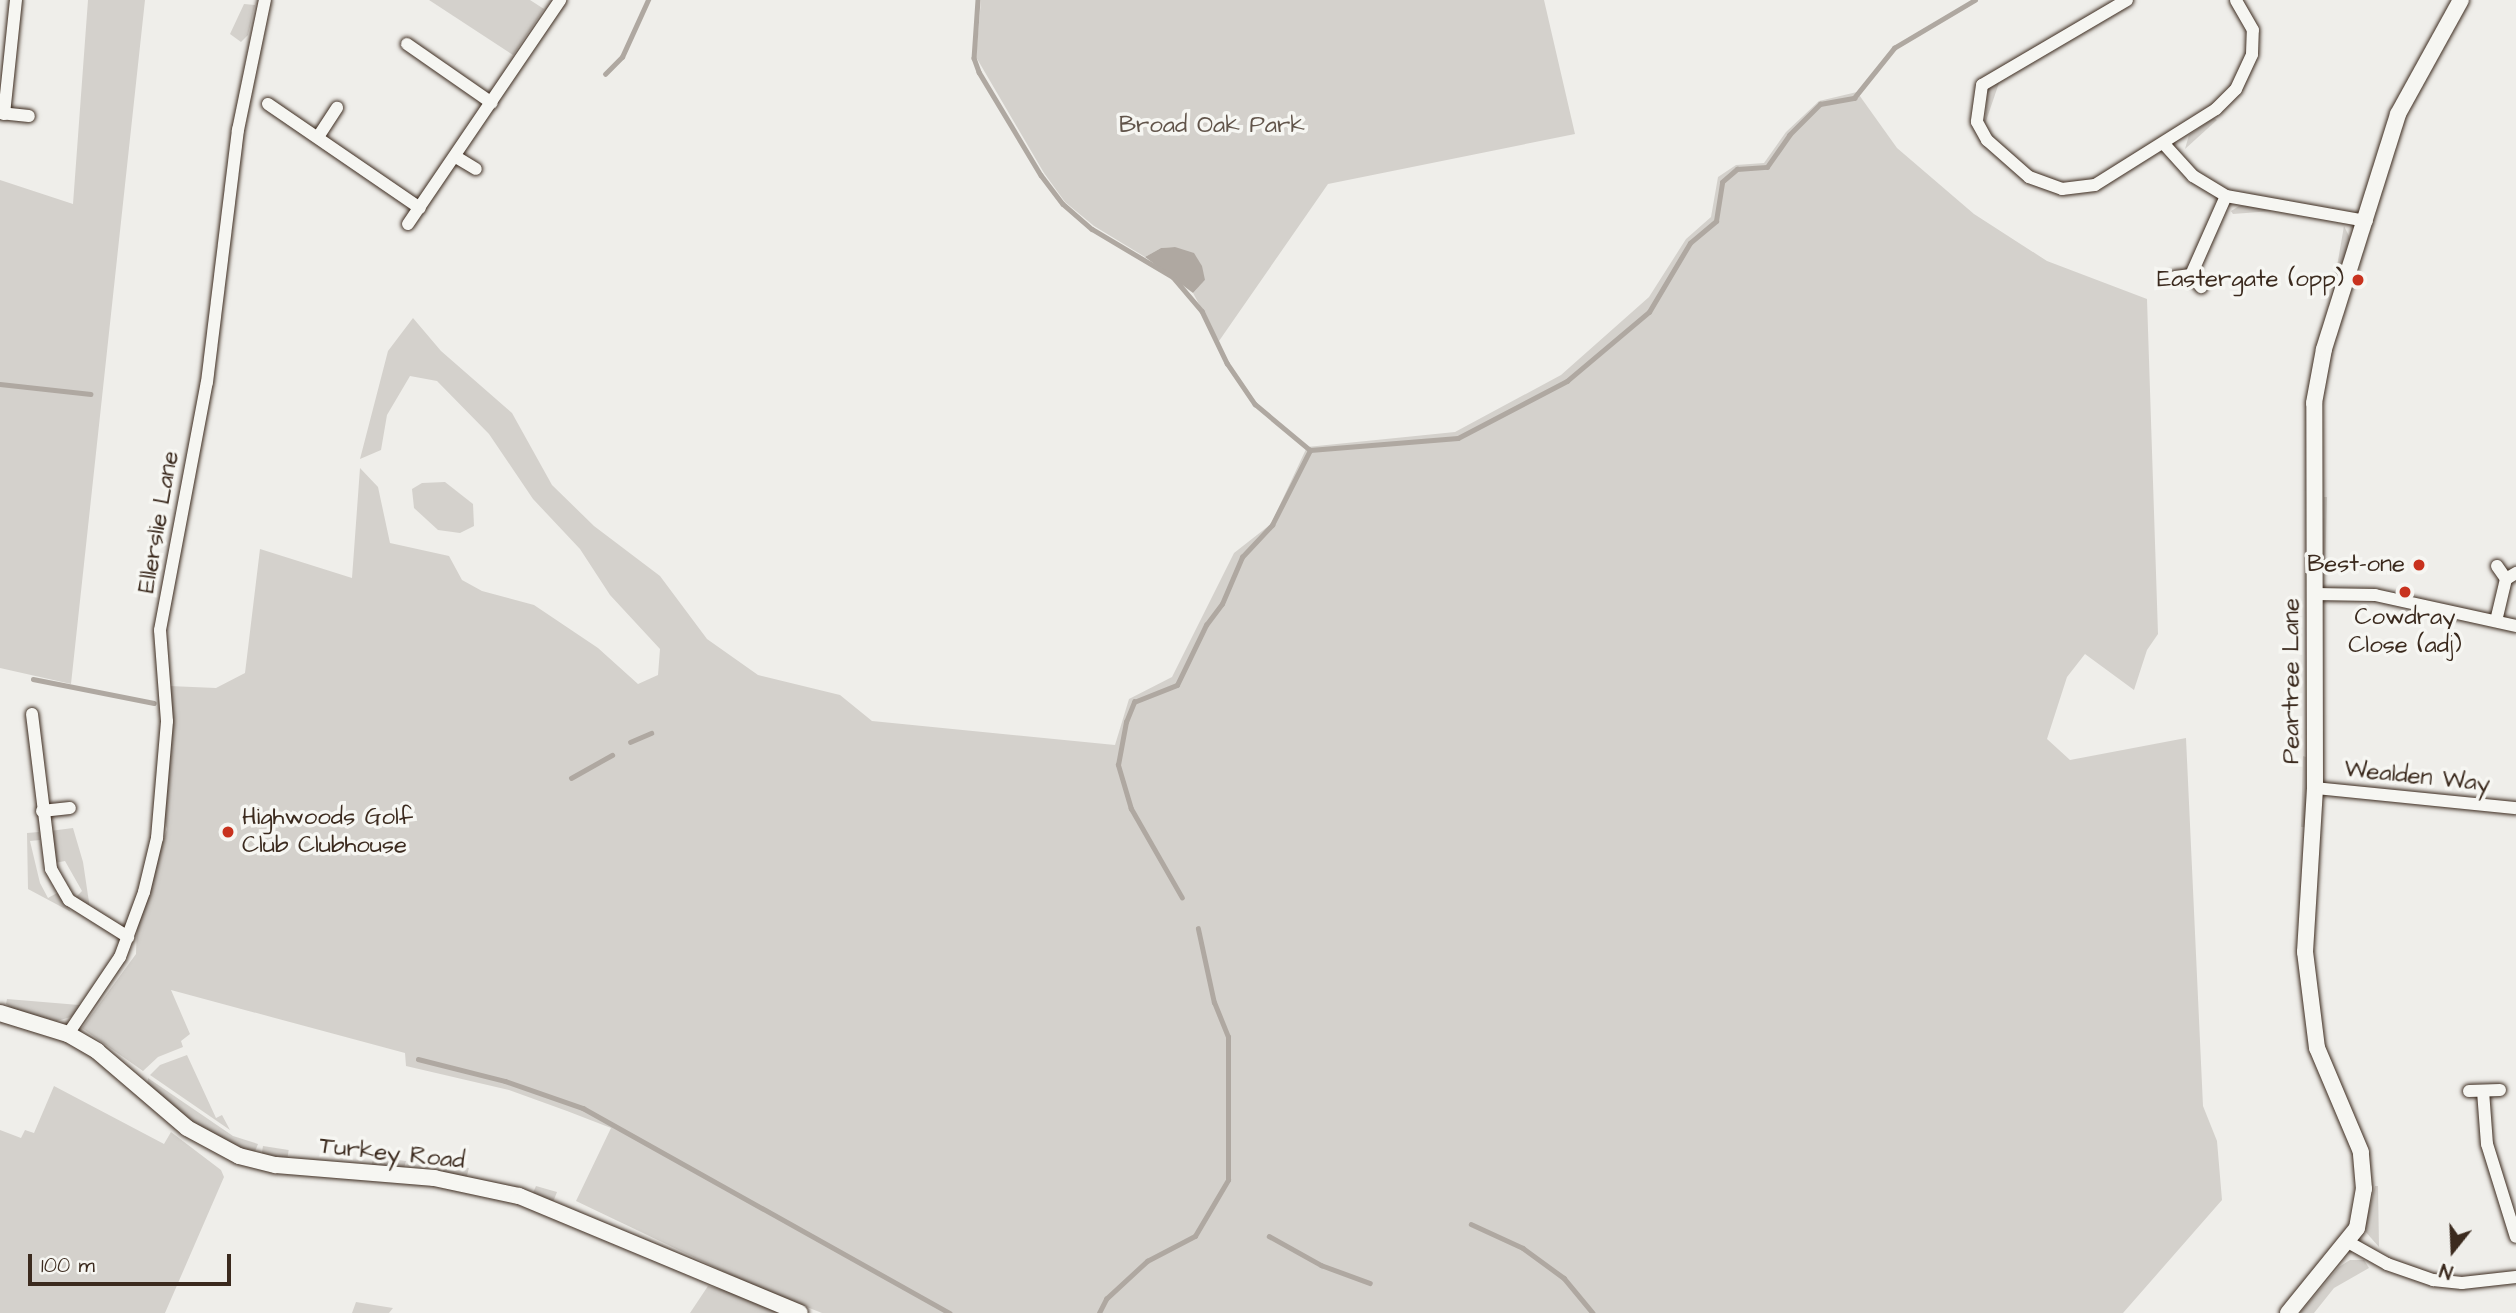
<!DOCTYPE html>
<html>
<head>
<meta charset="utf-8">
<style>
	body { margin:0 }
	#map { position:relative; width:2516px; height:1313px; overflow:hidden; background:#efeeea; font-family:"Architects Daughter",sans-serif }
	div>[style] { position:absolute }
	[style*='--x'] { left:calc(var(--x)*1px); top:calc(var(--y)*1px); width:calc(var(--w)*1px); rotate:calc(var(--a)*1deg) }
	.green>* { inset:0; background:#d4d1cc; transform-origin:0 0 }
	.water>* { inset:0; background:#afa8a1 }
	.stream>* { height:4.5px; margin:-2.25px; padding:0 2.25px; transform-origin:2.25px; border-radius:2.25px; background:#afa8a1 }
	.roads { filter:drop-shadow(0 0 2px #3b2a1e) drop-shadow(0 0 2px #3b2a1e) }
	.minor>* { height:12px; margin:-6px; padding:0 6px; transform-origin:6px; border-radius:6px; background:#f6f6f2 }
	.tertiary>* { height:16px; margin:-8px; padding:0 8px; transform-origin:8px; border-radius:8px; background:#f6f6f2 }
	.dots>* { width:19px; height:19px; translate:-50% -50%; box-sizing:border-box; border:4px solid #f6f6f2; border-radius:50% }
	span { translate:-50% -50%; white-space:nowrap; text-align:center; line-height:1.15; -webkit-text-stroke:7px #f6f6f2; paint-order:stroke }
	.park-label { font-size:24px; color:#61544a }
	.poi-label { font-size:24px; color:#3b2a1e }
	.right { translate:-100% -50%; text-align:right }
	.left { translate:0 -50%; text-align:left }
	.street-label { font-size:24px; color:#3b2a1e }
	.north { position:absolute; left:2418px; top:1215px; width:70px; height:70px; -webkit-text-stroke:5px #f6f6f2; paint-order:stroke; rotate:198deg; font-size:19px; font-weight:700; line-height:28px; text-align:center; color:#3b2a1e }
	.north::after { content:''; display:block; margin:auto; width:24px; height:32px; background:#3b2a1e; clip-path:polygon(50% 0,100% 100%,50% 72%,0 100%) }
	.scale { position:absolute; left:28px; top:1254px; width:203px; height:32px; box-sizing:border-box; border:4px solid #3b2a1e; border-top:0; padding-left:9px; font-size:21px; line-height:24px; white-space:nowrap; color:#3b2a1e; -webkit-text-stroke:5px #f6f6f2; paint-order:stroke }
</style>
</head>
<body>
<div id="map">
	<div class="green">
		<i style="clip-path:polygon(88px 0,145px 0,71px 684px,0 668px,0 180px,73px 204px)"></i>
		<i style="clip-path:polygon(429px 0,530px 0,544px 9px,513px 55px)"></i>
		<i style="clip-path:polygon(981px 0,1544px 0,1575px 134px,1328px 184px,1219px 341px,1193px 293px,1205px 280px,1175px 247px,1161px 248px,1145px 257px,1094px 226px,1065px 202px,1044px 173px,976px 57px)"></i>
		<i style="clip-path:polygon(244px 4px,255px 5px,248px 35px,241px 42px,230px 34px)"></i>
		<i style="clip-path:polygon(2001px 77px,1985px 124px,1988px 87px)"></i>
		<i style="clip-path:polygon(1857px 92px,1897px 148px,1974px 214px,2047px 261px,2147px 299px,2158px 634px,2147px 650px,2134px 690px,2085px 654px,2067px 677px,2047px 739px,2070px 760px,2186px 738px,2203px 1106px,2217px 1141px,2222px 1200px,2123px 1313px,822px 1313px,754px 1286px,576px 1201px,611px 1128px,567px 1111px,509px 1090px,406px 1066px,405px 1053px,171px 990px,190px 1034px,181px 1041px,183px 1047px,158px 1057px,143px 1071px,82px 1028px,136px 954px,137px 925px,167px 829px,164px 819px,171px 752px,169px 686px,216px 688px,245px 673px,260px 549px,352px 578px,360px 468px,378px 487px,390px 543px,449px 556px,462px 580px,482px 591px,534px 605px,598px 648px,638px 684px,658px 675px,660px 649px,610px 595px,580px 549px,533px 499px,489px 434px,437px 381px,410px 376px,387px 415px,381px 450px,360px 459px,388px 351px,413px 318px,441px 351px,512px 413px,552px 485px,594px 526px,660px 576px,707px 639px,758px 675px,840px 695px,872px 721px,1115px 745px,1129px 699px,1172px 677px,1234px 553px,1271px 524px,1307px 447px,1455px 432px,1561px 375px,1649px 297px,1686px 239px,1711px 217px,1718px 177px,1736px 165px,1764px 163px,1786px 132px,1819px 101px)"></i>
		<i style="clip-path:polygon(2214px 118px,2217px 120px,2185px 149px,2189px 135px)"></i>
		<i style="clip-path:polygon(2239px 206px,2248px 206px,2272px 211px,2233px 214px,2231px 211px)"></i>
		<i style="clip-path:polygon(2344px 226px,2353px 244px,2331px 301px)"></i>
		<i style="clip-path:polygon(445px 482px,473px 504px,474px 526px,460px 533px,438px 530px,414px 508px,412px 489px,422px 483px)"></i>
		<i style="clip-path:polygon(2324px 497px,2327px 497px,2325px 574px,2323px 574px)"></i>
		<i style="clip-path:polygon(2303px 756px,2306px 757px,2306px 827px,2301px 827px)"></i>
		<i style="clip-path:polygon(73px 828px,83px 862px,90px 909px,75px 898px,82px 891px,65px 861px,55px 863px,50px 831px)"></i>
		<i style="clip-path:polygon(39px 832px,40px 840px,30px 841px,40px 883px,48px 898px,57px 893px,71px 912px,28px 889px,27px 833px)"></i>
		<i style="clip-path:polygon(7px 999px,79px 1005px,84px 1003px,74px 1016px,57px 1021px,17px 1012px,6px 1004px)"></i>
		<i style="clip-path:polygon(187px 1055px,216px 1118px,222px 1115px,230px 1130px,150px 1075px,160px 1065px)"></i>
		<i style="clip-path:polygon(148px 1078px,233px 1136px,258px 1144px,254px 1154px,229px 1146px,189px 1123px,147px 1085px)"></i>
		<i style="clip-path:polygon(54px 1086px,164px 1144px,171px 1132px,221px 1170px,224px 1177px,165px 1313px,0 1313px,0 1130px,21px 1138px,25px 1130px,34px 1133px)"></i>
		<i style="left:263px;top:1146px;width:26px;height:8px;rotate:9deg"></i>
		<i style="clip-path:polygon(374px 1157px,406px 1161px,403px 1172px,370px 1169px)"></i>
		<i style="clip-path:polygon(445px 1165px,469px 1168px,466px 1179px,442px 1175px)"></i>
		<i style="clip-path:polygon(536px 1186px,557px 1192px,553px 1202px,532px 1195px)"></i>
		<i style="clip-path:polygon(2375px 1186px,2378px 1186px,2379px 1247px,2364px 1230px)"></i>
		<i style="clip-path:polygon(2350px 1260px,2364px 1260px,2369px 1268px,2334px 1288px,2314px 1313px,2300px 1313px,2339px 1267px)"></i>
		<i style="clip-path:polygon(708px 1286px,732px 1292px,778px 1313px,690px 1313px)"></i>
		<i style="clip-path:polygon(356px 1302px,374px 1305px,393px 1308px,389px 1313px,352px 1313px)"></i>
	</div>
	<div class="water">
		<i style="clip-path:polygon(1175px 247px,1194px 253px,1202px 266px,1205px 280px,1193px 293px,1145px 257px,1161px 248px)"></i>
	</div>
	<div class="stream">
		<i style="--x:978;--y:0;--w:58;--a:93.9"></i>
		<i style="--x:974;--y:58;--w:15;--a:70"></i>
		<i style="--x:979;--y:72;--w:120;--a:59"></i>
		<i style="--x:1041;--y:175;--w:36;--a:53"></i>
		<i style="--x:1063;--y:204;--w:38;--a:41"></i>
		<i style="--x:1092;--y:229;--w:94;--a:30.7"></i>
		<i style="--x:1173;--y:277;--w:45;--a:49.5"></i>
		<i style="--x:1202;--y:311;--w:58;--a:64.3"></i>
		<i style="--x:1227;--y:363;--w:50;--a:55.7"></i>
		<i style="--x:1255;--y:404;--w:72;--a:39.9"></i>
		<i style="--x:605;--y:74;--w:24;--a:-45"></i>
		<i style="--x:622;--y:57;--w:63;--a:-65.5"></i>
		<i style="--x:0;--y:384;--w:91;--a:6.3"></i>
		<i style="--x:33;--y:679;--w:123;--a:11.2"></i>
		<i style="--x:630;--y:742;--w:23;--a:-23"></i>
		<i style="--x:571;--y:778;--w:47;--a:-29.3"></i>
		<i style="--x:1182;--y:898;--w:103;--a:-119.8"></i>
		<i style="--x:1131;--y:809;--w:46;--a:-106.5"></i>
		<i style="--x:1118;--y:765;--w:44;--a:-79.5"></i>
		<i style="--x:1126;--y:722;--w:22;--a:-68"></i>
		<i style="--x:1134;--y:702;--w:46;--a:-21.6"></i>
		<i style="--x:1177;--y:685;--w:67;--a:-64.2"></i>
		<i style="--x:1206;--y:625;--w:26;--a:-53"></i>
		<i style="--x:1222;--y:604;--w:51;--a:-66.9"></i>
		<i style="--x:1242;--y:557;--w:44;--a:-46.8"></i>
		<i style="--x:1272;--y:525;--w:84;--a:-63.1"></i>
		<i style="--x:1310;--y:450;--w:148;--a:-4.6"></i>
		<i style="--x:1458;--y:438;--w:123;--a:-27.6"></i>
		<i style="--x:1567;--y:381;--w:107;--a:-40.1"></i>
		<i style="--x:1649;--y:312;--w:80;--a:-59.3"></i>
		<i style="--x:1690;--y:243;--w:34;--a:-40"></i>
		<i style="--x:1716;--y:221;--w:39;--a:-81"></i>
		<i style="--x:1722;--y:182;--w:20;--a:-41"></i>
		<i style="--x:1737;--y:169;--w:30;--a:-4"></i>
		<i style="--x:1767;--y:167;--w:39;--a:-55"></i>
		<i style="--x:1789;--y:135;--w:44;--a:-45"></i>
		<i style="--x:1820;--y:104;--w:35;--a:-10"></i>
		<i style="--x:1854;--y:98;--w:64;--a:-51.3"></i>
		<i style="--x:1894;--y:48;--w:94;--a:-30.7"></i>
		<i style="--x:418;--y:1059;--w:90;--a:14.2"></i>
		<i style="--x:505;--y:1081;--w:83;--a:19.1"></i>
		<i style="--x:583;--y:1108;--w:420;--a:29.2"></i>
		<i style="--x:1471;--y:1224;--w:57;--a:24.8"></i>
		<i style="--x:1523;--y:1248;--w:51;--a:36.2"></i>
		<i style="--x:1564;--y:1278;--w:45;--a:50.4"></i>
		<i style="--x:1269;--y:1236;--w:60;--a:29.1"></i>
		<i style="--x:1321;--y:1265;--w:52;--a:20.2"></i>
		<i style="--x:1099;--y:1313;--w:16;--a:-63"></i>
		<i style="--x:1106;--y:1299;--w:56;--a:-42.8"></i>
		<i style="--x:1147;--y:1261;--w:54;--a:-27.5"></i>
		<i style="--x:1195;--y:1236;--w:65;--a:-59.5"></i>
		<i style="--x:1228;--y:1180;--w:143;--a:-90"></i>
		<i style="--x:1228;--y:1037;--w:37;--a:-112"></i>
		<i style="--x:1214;--y:1003;--w:76;--a:-102.2"></i>
	</div>
	<div class="roads">
		<div class="minor">
			<i style="--x:2127;--y:0;--w:168;--a:149.6"></i>
			<i style="--x:1982;--y:85;--w:37;--a:98"></i>
			<i style="--x:1977;--y:122;--w:21;--a:61"></i>
			<i style="--x:1987;--y:140;--w:56;--a:41.4"></i>
			<i style="--x:2029;--y:177;--w:35;--a:20"></i>
			<i style="--x:2062;--y:189;--w:33;--a:-7"></i>
			<i style="--x:2095;--y:185;--w:143;--a:-32.1"></i>
			<i style="--x:2216;--y:109;--w:28;--a:-45"></i>
			<i style="--x:2236;--y:89;--w:38;--a:-65"></i>
			<i style="--x:2252;--y:54;--w:24;--a:-88"></i>
			<i style="--x:2253;--y:30;--w:34;--a:-120"></i>
			<i style="--x:407;--y:44;--w:103;--a:34.8"></i>
			<i style="--x:268;--y:104;--w:184;--a:34.4"></i>
			<i style="--x:0;--y:113;--w:29;--a:6"></i>
			<i style="--x:4;--y:114;--w:115;--a:-84"></i>
			<i style="--x:318;--y:137;--w:35;--a:-57"></i>
			<i style="--x:2164;--y:144;--w:43;--a:47.8"></i>
			<i style="--x:2193;--y:176;--w:39;--a:31"></i>
			<i style="--x:2226;--y:196;--w:143;--a:10.1"></i>
			<i style="--x:456;--y:157;--w:23;--a:31"></i>
			<i style="--x:408;--y:224;--w:271;--a:-55.8"></i>
			<i style="--x:2191;--y:275;--w:86;--a:-66.1"></i>
			<i style="--x:2175;--y:277;--w:16;--a:-7"></i>
			<i style="--x:2191;--y:275;--w:16;--a:50"></i>
			<i style="--x:2497;--y:566;--w:16;--a:55"></i>
			<i style="--x:2506;--y:579;--w:12;--a:-31"></i>
			<i style="--x:2315;--y:594;--w:60;--a:1"></i>
			<i style="--x:2375;--y:595;--w:144;--a:12.4"></i>
			<i style="--x:2496;--y:621;--w:43;--a:-76.6"></i>
			<i style="--x:32;--y:714;--w:156;--a:83"></i>
			<i style="--x:51;--y:869;--w:36;--a:60"></i>
			<i style="--x:69;--y:900;--w:70;--a:32.1"></i>
			<i style="--x:2315;--y:788;--w:202;--a:5.7"></i>
			<i style="--x:42;--y:811;--w:28;--a:-6"></i>
			<i style="--x:68;--y:1034;--w:93;--a:-56"></i>
			<i style="--x:120;--y:957;--w:69;--a:-69.7"></i>
			<i style="--x:144;--y:892;--w:56;--a:-76.5"></i>
			<i style="--x:157;--y:838;--w:117;--a:-85.1"></i>
			<i style="--x:167;--y:721;--w:91;--a:-94.4"></i>
			<i style="--x:160;--y:630;--w:252;--a:-79.3"></i>
			<i style="--x:207;--y:382;--w:254;--a:-83"></i>
			<i style="--x:238;--y:130;--w:133;--a:-78.3"></i>
			<i style="--x:2469;--y:1091;--w:31;--a:-2"></i>
			<i style="--x:2483;--y:1091;--w:53;--a:85.7"></i>
			<i style="--x:2487;--y:1144;--w:97;--a:72.7"></i>
			<i style="--x:2348;--y:1242;--w:45;--a:29.4"></i>
			<i style="--x:2387;--y:1264;--w:49;--a:19.2"></i>
			<i style="--x:2433;--y:1280;--w:29;--a:6"></i>
			<i style="--x:2462;--y:1283;--w:54;--a:-6.3"></i>
		</div>
		<div class="tertiary">
			<i style="--x:0;--y:1013;--w:71;--a:17.2"></i>
			<i style="--x:68;--y:1034;--w:34;--a:30"></i>
			<i style="--x:97;--y:1051;--w:118;--a:40.5"></i>
			<i style="--x:187;--y:1128;--w:59;--a:28.3"></i>
			<i style="--x:239;--y:1156;--w:38;--a:14"></i>
			<i style="--x:276;--y:1165;--w:159;--a:4.7"></i>
			<i style="--x:434;--y:1178;--w:87;--a:12"></i>
			<i style="--x:519;--y:1196;--w:304;--a:22.6"></i>
			<i style="--x:2288;--y:1313;--w:109;--a:-50.9"></i>
			<i style="--x:2357;--y:1228;--w:40;--a:-80"></i>
			<i style="--x:2364;--y:1189;--w:37;--a:-95"></i>
			<i style="--x:2361;--y:1152;--w:113;--a:-112.9"></i>
			<i style="--x:2317;--y:1048;--w:97;--a:-97.1"></i>
			<i style="--x:2305;--y:952;--w:164;--a:-86.5"></i>
			<i style="--x:2315;--y:788;--w:385;--a:-90.1"></i>
			<i style="--x:2314;--y:403;--w:55;--a:-79.5"></i>
			<i style="--x:2324;--y:349;--w:246;--a:-72.5"></i>
			<i style="--x:2398;--y:114;--w:130;--a:-61.1"></i>
		</div>
	</div>
	<div class="dots">
		<i style="left:2358px;top:280px;background:#c8321e"></i>
		<i style="left:2419px;top:565px;background:#c8321e"></i>
		<i style="left:2405px;top:592px;background:#c8321e"></i>
		<i style="left:228px;top:832px;background:#c8321e"></i>
	</div>
	<div class="park-label">
		<span style="left:1212px;top:126px">Broad Oak Park</span>
	</div>
	<div class="poi-label">
		<span class="right" style="left:2344px;top:280px">Eastergate (opp)</span>
		<span class="right" style="left:2405px;top:565px">Best-one</span>
		<span style="left:2405px;top:632px">Cowdray<br>Close (adj)</span>
		<span class="left" style="left:242px;top:832px">Highwoods Golf<br>Club Clubhouse</span>
	</div>
	<div class="street-label">
		<span style="left:159px;top:522px;rotate:-80deg">Ellerslie Lane</span>
		<span style="left:2292px;top:681px;rotate:-90deg">Peartree Lane</span>
		<span style="left:2417px;top:777px;rotate:6deg">Wealden Way</span>
		<span style="left:392px;top:1154px;rotate:6deg">Turkey Road</span>
	</div>
	<div class="north">N</div>
	<div class="scale">100 m</div>
</div>
</body>
</html>
